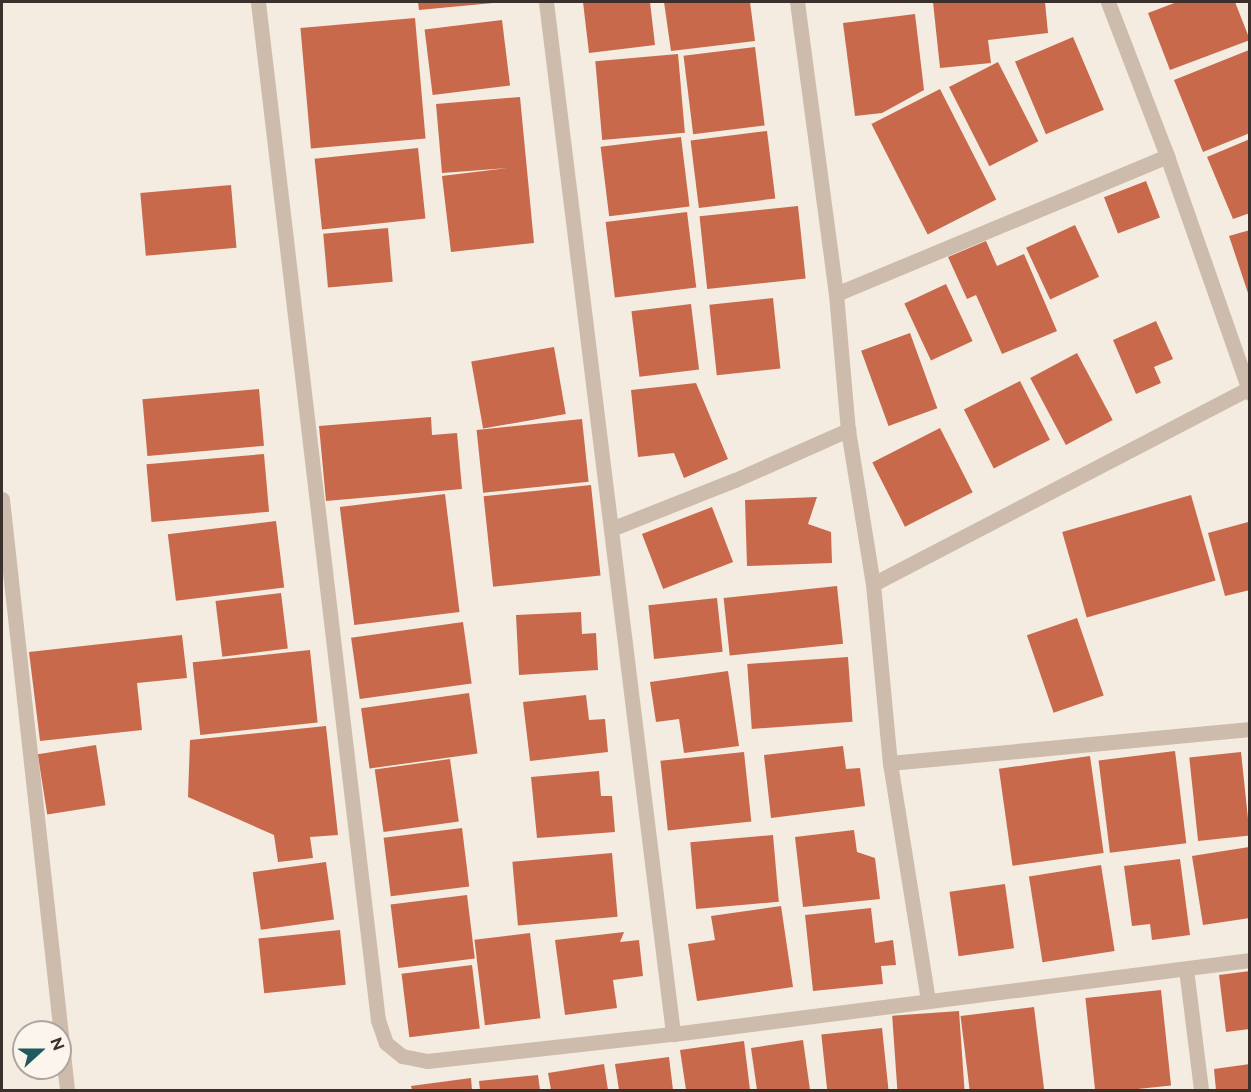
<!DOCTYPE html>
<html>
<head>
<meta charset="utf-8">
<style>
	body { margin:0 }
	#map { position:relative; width:1251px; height:1092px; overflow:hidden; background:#f4ebe1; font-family:Raleway,sans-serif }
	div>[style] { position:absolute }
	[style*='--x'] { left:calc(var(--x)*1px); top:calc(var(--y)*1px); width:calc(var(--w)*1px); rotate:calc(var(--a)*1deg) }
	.building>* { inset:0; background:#c8694b; transform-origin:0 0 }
	.minor>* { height:15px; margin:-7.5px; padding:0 7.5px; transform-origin:7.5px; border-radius:7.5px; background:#cdbbac }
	span { translate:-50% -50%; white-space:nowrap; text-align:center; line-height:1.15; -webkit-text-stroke:4.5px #fbf5ee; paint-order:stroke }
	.frame { position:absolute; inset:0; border:3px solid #3b302b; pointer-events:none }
	.north { position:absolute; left:12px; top:1020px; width:60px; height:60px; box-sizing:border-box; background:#fbf5ee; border:2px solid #aea6a0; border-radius:50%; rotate:69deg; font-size:16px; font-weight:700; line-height:24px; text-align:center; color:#3b302b }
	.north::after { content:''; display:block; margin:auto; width:21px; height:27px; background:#1f5a5e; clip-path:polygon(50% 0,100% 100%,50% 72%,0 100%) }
</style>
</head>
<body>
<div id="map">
	<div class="building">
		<i style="clip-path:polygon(418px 2px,493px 2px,493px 3px,419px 10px)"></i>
		<i style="clip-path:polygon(583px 2px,650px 2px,655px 45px,589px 53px)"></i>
		<i style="clip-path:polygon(664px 2px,750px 2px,755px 41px,671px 51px)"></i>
		<i style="clip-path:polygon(933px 2px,1045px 2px,1048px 33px,988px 40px,991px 63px,940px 68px)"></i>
		<i style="clip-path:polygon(1177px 2px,1235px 2px,1250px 40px,1170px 70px,1148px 13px)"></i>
		<i style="clip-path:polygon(915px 14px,924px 90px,882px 113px,855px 116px,843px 23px)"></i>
		<i style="left:415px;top:18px;width:121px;height:115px;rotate:85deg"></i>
		<i style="left:502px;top:20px;width:66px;height:78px;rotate:83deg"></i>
		<i style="left:1073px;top:37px;width:79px;height:63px;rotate:67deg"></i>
		<i style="left:755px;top:47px;width:79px;height:72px;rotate:83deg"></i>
		<i style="clip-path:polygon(1249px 50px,1250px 133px,1203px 152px,1174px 80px)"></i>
		<i style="left:678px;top:54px;width:79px;height:83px;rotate:85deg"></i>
		<i style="left:998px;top:62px;width:89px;height:55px;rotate:63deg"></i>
		<i style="left:940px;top:89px;width:124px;height:77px;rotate:63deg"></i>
		<i style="clip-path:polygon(520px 97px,534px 243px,451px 252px,442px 176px,508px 168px,442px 173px,436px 104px)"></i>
		<i style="left:767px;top:131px;width:68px;height:77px;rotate:83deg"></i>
		<i style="left:681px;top:137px;width:70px;height:81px;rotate:83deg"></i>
		<i style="clip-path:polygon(1250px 139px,1250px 213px,1233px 219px,1207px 157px)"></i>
		<i style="left:418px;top:148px;width:71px;height:104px;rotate:84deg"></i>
		<i style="left:1146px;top:181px;width:39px;height:45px;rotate:69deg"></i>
		<i style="left:231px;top:185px;width:63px;height:91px;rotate:85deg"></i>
		<i style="left:798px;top:206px;width:73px;height:99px;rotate:84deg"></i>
		<i style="left:687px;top:212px;width:76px;height:82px;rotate:83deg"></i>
		<i style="left:1075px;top:225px;width:57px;height:54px;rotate:65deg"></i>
		<i style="left:388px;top:228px;width:54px;height:65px;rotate:85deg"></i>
		<i style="clip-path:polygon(1250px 230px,1250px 295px,1249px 296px,1229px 236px)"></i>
		<i style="clip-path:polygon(986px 241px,997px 266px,1024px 254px,1057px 331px,1002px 354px,976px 295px,967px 299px,948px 257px)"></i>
		<i style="left:946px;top:284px;width:63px;height:46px;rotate:65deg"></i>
		<i style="left:773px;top:298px;width:71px;height:64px;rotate:84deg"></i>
		<i style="left:691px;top:304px;width:66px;height:60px;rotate:83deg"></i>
		<i style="clip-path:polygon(1156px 321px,1173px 359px,1154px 367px,1161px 383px,1136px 394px,1113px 340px)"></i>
		<i style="left:910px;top:333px;width:80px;height:52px;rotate:70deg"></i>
		<i style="left:554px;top:347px;width:68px;height:84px;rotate:80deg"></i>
		<i style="left:1077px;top:353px;width:76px;height:53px;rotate:62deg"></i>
		<i style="left:1020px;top:381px;width:66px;height:63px;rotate:63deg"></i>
		<i style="clip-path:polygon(696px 383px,728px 459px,684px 478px,674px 453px,638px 457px,631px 390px)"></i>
		<i style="left:259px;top:389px;width:57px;height:117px;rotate:85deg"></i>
		<i style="clip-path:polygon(431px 417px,432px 435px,457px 433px,462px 489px,326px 501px,319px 426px)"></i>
		<i style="left:582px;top:419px;width:63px;height:106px;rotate:84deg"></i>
		<i style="left:940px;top:428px;width:72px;height:76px;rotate:63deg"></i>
		<i style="left:264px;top:454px;width:58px;height:118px;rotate:85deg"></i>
		<i style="left:591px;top:485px;width:91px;height:108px;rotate:84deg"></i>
		<i style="left:445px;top:494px;width:119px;height:106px;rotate:83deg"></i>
		<i style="left:1191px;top:495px;width:89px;height:134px;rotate:74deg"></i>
		<i style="clip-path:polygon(817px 497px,808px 524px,831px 532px,832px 563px,747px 566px,745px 500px)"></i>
		<i style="left:712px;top:507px;width:59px;height:75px;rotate:69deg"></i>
		<i style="left:276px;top:521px;width:67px;height:109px;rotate:83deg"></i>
		<i style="clip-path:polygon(1248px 522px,1250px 590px,1225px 596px,1208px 533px)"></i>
		<i style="left:837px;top:586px;width:58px;height:114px;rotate:84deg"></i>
		<i style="left:281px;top:593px;width:56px;height:66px;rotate:83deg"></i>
		<i style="left:717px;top:598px;width:54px;height:69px;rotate:84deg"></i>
		<i style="clip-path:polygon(581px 612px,582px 634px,596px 633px,598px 670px,519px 675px,516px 615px)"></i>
		<i style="left:1077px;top:618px;width:82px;height:53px;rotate:71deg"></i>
		<i style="left:463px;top:622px;width:62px;height:113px;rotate:82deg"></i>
		<i style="clip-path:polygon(182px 635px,187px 678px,137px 683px,142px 730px,40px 741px,29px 652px)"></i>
		<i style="left:310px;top:650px;width:73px;height:118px;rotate:84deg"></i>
		<i style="left:848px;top:657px;width:65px;height:101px;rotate:86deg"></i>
		<i style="clip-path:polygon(728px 671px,739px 746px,684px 753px,679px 719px,656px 722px,650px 682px)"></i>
		<i style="left:469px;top:693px;width:61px;height:109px;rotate:82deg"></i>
		<i style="clip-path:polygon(586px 695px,589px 720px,605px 719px,608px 752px,530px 761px,523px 702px)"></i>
		<i style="clip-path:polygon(326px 726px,338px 835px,310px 837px,313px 858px,278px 862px,274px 835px,188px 797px,190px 740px)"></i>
		<i style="left:96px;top:745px;width:61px;height:59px;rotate:81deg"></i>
		<i style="clip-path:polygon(843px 746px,846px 769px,860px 768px,865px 806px,771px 818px,764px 755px)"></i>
		<i style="left:1175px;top:751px;width:93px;height:77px;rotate:83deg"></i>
		<i style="left:744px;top:752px;width:70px;height:84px;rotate:84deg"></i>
		<i style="left:1241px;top:752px;width:84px;height:52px;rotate:84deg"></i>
		<i style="left:1090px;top:756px;width:98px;height:92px;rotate:82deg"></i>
		<i style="left:450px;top:759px;width:63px;height:76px;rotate:82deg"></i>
		<i style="clip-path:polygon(599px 771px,601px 796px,612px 796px,615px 832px,537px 838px,531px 777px)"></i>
		<i style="left:462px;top:828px;width:59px;height:79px;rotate:83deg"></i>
		<i style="clip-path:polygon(854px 830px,857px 852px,875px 858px,880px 899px,803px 907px,795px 837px)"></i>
		<i style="left:773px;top:835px;width:67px;height:83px;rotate:85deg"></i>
		<i style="clip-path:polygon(1249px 847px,1250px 918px,1203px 925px,1192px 856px)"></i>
		<i style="left:612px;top:853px;width:64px;height:100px;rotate:85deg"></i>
		<i style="clip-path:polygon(1180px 859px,1190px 935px,1152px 940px,1150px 924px,1132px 926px,1124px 866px)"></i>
		<i style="left:326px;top:862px;width:58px;height:74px;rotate:82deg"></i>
		<i style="left:1101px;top:865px;width:87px;height:73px;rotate:81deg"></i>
		<i style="left:1005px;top:884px;width:65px;height:56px;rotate:82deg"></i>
		<i style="left:467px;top:895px;width:64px;height:77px;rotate:83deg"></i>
		<i style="clip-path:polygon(781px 906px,793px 987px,697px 1001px,688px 944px,715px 940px,711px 916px)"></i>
		<i style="clip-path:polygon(871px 908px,875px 943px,893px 940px,896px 965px,881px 966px,883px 984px,813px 991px,805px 915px)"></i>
		<i style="left:340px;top:930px;width:55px;height:82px;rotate:84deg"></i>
		<i style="clip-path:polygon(624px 932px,620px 942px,639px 940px,643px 976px,613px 980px,617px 1008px,565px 1015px,555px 940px)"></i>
		<i style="left:530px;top:933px;width:86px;height:56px;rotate:83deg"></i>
		<i style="left:472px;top:965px;width:64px;height:71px;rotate:83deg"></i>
		<i style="clip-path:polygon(1250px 971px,1250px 1029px,1226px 1032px,1219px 975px)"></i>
		<i style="left:1161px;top:990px;width:96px;height:76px;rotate:84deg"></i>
		<i style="left:1034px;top:1007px;width:84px;height:74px;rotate:83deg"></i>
		<i style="left:959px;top:1011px;width:79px;height:67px;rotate:86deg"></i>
		<i style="left:882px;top:1028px;width:62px;height:61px;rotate:84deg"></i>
		<i style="clip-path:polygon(803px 1040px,810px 1090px,757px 1090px,751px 1048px)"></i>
		<i style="clip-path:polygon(744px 1041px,750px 1090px,686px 1090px,680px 1050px)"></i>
		<i style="clip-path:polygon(669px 1057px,673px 1090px,619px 1090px,615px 1064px)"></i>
		<i style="clip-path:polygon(604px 1064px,608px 1090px,551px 1090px,548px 1073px)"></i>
		<i style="clip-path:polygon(1250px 1064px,1250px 1090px,1216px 1090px,1214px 1069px)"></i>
		<i style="clip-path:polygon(538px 1075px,540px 1090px,480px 1090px,479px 1081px)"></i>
		<i style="clip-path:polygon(471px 1078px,472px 1090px,412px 1090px,411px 1086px)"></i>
	</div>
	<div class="minor">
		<i style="--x:258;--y:2;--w:1025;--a:83.28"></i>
		<i style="--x:378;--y:1020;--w:24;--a:71"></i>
		<i style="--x:386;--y:1043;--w:21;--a:39"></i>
		<i style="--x:402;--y:1056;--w:25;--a:11"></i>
		<i style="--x:427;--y:1061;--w:247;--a:-6.3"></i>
		<i style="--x:673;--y:1034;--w:582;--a:-7.31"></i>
		<i style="--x:546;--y:2;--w:1040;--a:82.98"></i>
		<i style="--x:797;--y:2;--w:295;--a:82.4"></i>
		<i style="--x:836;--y:294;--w:137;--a:85"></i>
		<i style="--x:848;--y:430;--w:156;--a:80.8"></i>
		<i style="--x:873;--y:584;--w:180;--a:84.6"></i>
		<i style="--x:890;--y:763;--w:241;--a:80.9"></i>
		<i style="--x:1108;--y:2;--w:165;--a:69"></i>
		<i style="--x:1167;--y:156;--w:251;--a:70.7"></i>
		<i style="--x:836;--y:294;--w:359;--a:-22.6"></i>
		<i style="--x:2;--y:499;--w:595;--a:83.72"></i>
		<i style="--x:611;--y:529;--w:133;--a:-21.6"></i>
		<i style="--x:735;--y:480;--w:124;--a:-23.9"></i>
		<i style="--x:873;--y:584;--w:425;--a:-27.5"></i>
		<i style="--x:890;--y:763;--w:362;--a:-5.4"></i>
		<i style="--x:1186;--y:969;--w:122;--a:82.9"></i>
	</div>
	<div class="frame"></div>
	<div class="north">N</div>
</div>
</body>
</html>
